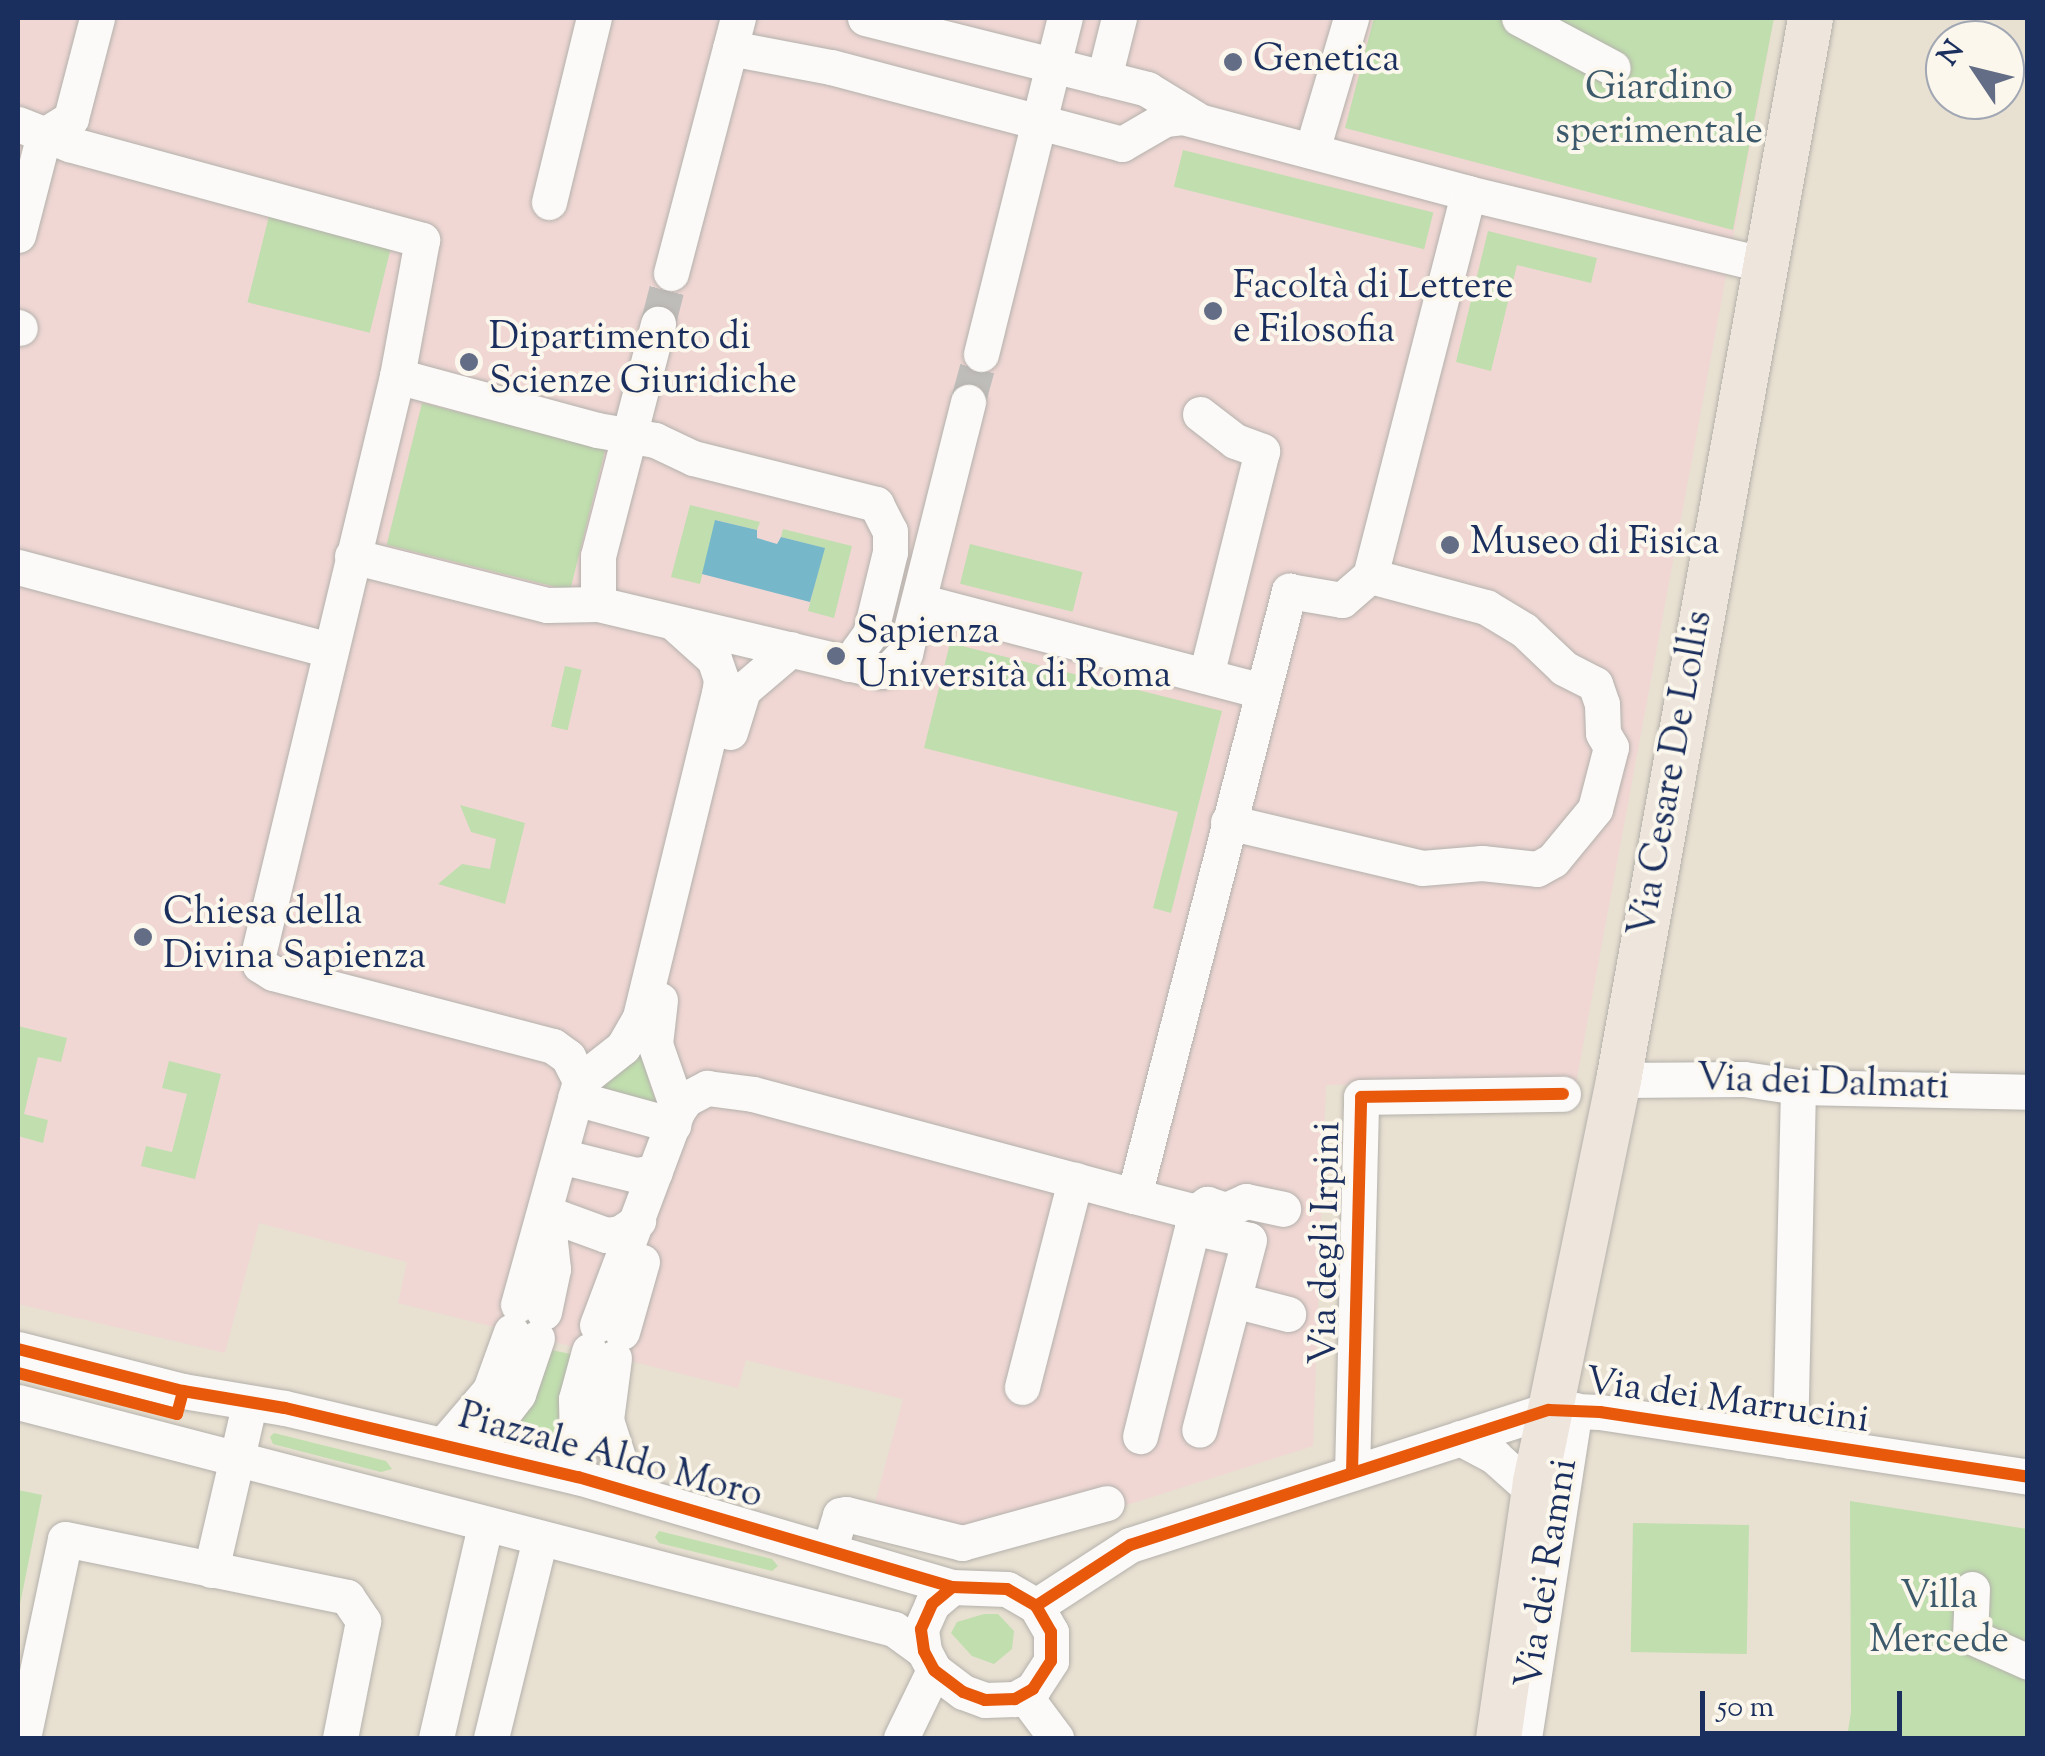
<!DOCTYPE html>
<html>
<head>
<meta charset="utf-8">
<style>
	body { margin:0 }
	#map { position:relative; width:2045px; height:1756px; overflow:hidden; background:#e8e0d1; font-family:"Sorts Mill Goudy",serif }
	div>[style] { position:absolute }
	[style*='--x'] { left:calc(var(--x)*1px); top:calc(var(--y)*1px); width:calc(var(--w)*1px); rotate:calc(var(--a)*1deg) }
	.built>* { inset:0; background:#f0d7d4 }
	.green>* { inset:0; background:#c0deae; transform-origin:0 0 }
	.water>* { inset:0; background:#76b7c9 }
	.minor-tunnel>* { height:35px; margin-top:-17.5px; transform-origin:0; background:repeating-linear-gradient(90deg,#bfbdba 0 35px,transparent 0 53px) }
	.roads { filter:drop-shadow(0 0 2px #b4b1ac) drop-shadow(0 0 2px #b4b1ac) }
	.minor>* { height:35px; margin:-17.5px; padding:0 17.5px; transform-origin:17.5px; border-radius:17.5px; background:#fcfaf8 }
	.major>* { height:45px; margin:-22.5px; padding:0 22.5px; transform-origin:22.5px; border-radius:22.5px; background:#eee5dd }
	.cycleway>* { height:12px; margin:-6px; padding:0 6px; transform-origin:6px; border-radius:6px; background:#e8590c }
	.dots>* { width:28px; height:28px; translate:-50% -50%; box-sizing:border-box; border:5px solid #fbf7ec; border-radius:50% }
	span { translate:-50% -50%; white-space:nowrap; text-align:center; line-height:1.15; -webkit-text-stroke:8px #fbf7ec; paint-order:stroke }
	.poi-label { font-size:38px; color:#1b2f5e }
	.left { translate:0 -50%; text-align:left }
	.park-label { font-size:38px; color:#3c5a6b }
	.street-label { font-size:38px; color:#1b2f5e }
	.frame { position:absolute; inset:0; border:20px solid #1b2f5e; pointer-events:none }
	.north { position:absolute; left:1925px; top:20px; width:100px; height:100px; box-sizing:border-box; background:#fbf7ec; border:2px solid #a1a7b3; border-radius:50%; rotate:305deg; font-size:28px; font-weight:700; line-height:40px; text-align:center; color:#1b2f5e }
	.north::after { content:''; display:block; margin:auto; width:35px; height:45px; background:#636d86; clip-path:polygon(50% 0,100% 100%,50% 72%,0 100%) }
	.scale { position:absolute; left:1700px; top:1691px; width:202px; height:45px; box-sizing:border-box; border:5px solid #1b2f5e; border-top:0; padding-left:12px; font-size:30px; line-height:35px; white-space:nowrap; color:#1b2f5e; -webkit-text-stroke:8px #fbf7ec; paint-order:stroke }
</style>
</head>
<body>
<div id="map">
	<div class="built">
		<i style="clip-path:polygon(18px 18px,1774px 18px,1576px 1083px,1326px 1085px,1313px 1446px,985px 1550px,868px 1529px,903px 1399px,746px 1360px,738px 1388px,398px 1303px,407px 1262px,259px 1223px,225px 1353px,18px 1304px)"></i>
	</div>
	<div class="green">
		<i style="clip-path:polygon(1374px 18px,1774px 18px,1733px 230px,1345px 128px)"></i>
		<i style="left:1183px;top:150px;width:258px;height:38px;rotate:14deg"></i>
		<i style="left:269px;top:216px;width:126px;height:89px;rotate:14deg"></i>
		<i style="clip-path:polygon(1488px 231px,1597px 258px,1591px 283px,1517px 265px,1491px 371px,1456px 362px)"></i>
		<i style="left:422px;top:403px;width:189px;height:146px;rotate:14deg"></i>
		<i style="clip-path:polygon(690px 505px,760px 522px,757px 530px,716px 520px,700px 584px,671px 577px)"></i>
		<i style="clip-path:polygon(783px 529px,852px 546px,834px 618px,808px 611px,824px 548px,781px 537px)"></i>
		<i style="left:970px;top:544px;width:116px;height:41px;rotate:14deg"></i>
		<i style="clip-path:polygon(950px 643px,1222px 711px,1171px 913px,1153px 908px,1178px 812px,924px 748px)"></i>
		<i style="left:565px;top:666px;width:17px;height:62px;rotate:13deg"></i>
		<i style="clip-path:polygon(460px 805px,525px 823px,505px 904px,438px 884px,462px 864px,490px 869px,496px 839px,471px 832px)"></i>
		<i style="clip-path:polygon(18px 1026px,67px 1038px,61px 1062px,38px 1057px,24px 1114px,48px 1120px,43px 1143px,18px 1136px)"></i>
		<i style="clip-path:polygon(640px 1052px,657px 1106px,590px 1089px)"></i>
		<i style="clip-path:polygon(169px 1061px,221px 1074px,195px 1179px,141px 1166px,146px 1146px,172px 1152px,187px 1094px,162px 1088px)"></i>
		<i style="clip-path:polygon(542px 1348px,580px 1356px,563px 1438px,511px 1423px)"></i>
		<i style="clip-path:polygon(274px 1433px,386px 1461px,392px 1469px,381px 1472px,273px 1444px,270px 1437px)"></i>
		<i style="clip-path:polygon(18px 1490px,42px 1495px,18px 1614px)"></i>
		<i style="clip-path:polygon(1850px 1501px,2027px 1529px,2027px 1738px,1847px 1738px,1851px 1712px)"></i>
		<i style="left:1633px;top:1523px;width:116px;height:129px;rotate:1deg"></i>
		<i style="clip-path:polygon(659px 1531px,772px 1559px,778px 1566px,772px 1571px,659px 1543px,655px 1537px)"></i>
		<i style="clip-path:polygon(984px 1614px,998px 1614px,1014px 1631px,1012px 1649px,994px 1664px,972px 1656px,951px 1633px,957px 1622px)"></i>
	</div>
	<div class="water">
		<i style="clip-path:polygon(715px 520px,757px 530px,757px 538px,777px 544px,781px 537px,825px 548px,810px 602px,702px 574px)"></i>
	</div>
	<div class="minor-tunnel">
		<i style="--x:658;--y:324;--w:53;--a:-75.7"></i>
		<i style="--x:968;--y:402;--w:50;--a:-74.8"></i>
	</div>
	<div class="roads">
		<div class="minor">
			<i style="--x:865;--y:18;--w:291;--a:14.1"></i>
			<i style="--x:1147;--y:89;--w:57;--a:31.5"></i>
			<i style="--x:1519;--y:18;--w:106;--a:28"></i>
			<i style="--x:730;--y:48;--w:103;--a:10.7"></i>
			<i style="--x:831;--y:67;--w:301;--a:14.8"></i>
			<i style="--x:1122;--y:144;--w:50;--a:-30.2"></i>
			<i style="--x:1165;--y:119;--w:18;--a:-6"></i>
			<i style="--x:1183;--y:117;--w:295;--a:14.9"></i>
			<i style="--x:1104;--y:78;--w:62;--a:-76"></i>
			<i style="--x:18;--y:124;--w:55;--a:21.4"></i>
			<i style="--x:69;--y:144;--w:366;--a:15.2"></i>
			<i style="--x:422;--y:240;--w:138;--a:100.4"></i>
			<i style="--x:397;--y:376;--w:595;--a:103.5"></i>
			<i style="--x:258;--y:955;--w:10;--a:79"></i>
			<i style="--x:260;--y:965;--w:15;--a:32"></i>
			<i style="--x:273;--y:973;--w:289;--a:14.6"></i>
			<i style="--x:553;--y:1046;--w:19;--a:36"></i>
			<i style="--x:568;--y:1057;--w:27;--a:63"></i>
			<i style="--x:580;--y:1081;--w:232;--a:105.5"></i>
			<i style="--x:1312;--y:150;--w:138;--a:-73.5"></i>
			<i style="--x:549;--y:202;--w:189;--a:-76.3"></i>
			<i style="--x:18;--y:235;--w:92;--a:-75.5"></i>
			<i style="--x:41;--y:146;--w:16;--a:-60"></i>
			<i style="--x:49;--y:132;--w:26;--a:-32"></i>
			<i style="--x:71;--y:118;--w:103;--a:-75.4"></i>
			<i style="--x:671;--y:273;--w:264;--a:-75.3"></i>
			<i style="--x:18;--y:327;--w:2;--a:27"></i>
			<i style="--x:981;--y:354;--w:346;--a:-76"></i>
			<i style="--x:397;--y:376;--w:207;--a:15.1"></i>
			<i style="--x:597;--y:430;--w:59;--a:9.8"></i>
			<i style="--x:655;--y:440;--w:42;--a:25.3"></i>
			<i style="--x:693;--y:458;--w:189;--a:14.1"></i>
			<i style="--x:876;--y:504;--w:30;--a:63"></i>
			<i style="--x:890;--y:531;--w:21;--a:90"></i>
			<i style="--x:890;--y:552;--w:84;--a:103.7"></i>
			<i style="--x:870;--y:634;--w:37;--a:126"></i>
			<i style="--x:1200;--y:414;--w:44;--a:37.6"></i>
			<i style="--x:1235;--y:441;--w:29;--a:20"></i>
			<i style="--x:1262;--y:451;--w:232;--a:104"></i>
			<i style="--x:352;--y:556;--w:201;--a:14.1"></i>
			<i style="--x:547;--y:605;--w:51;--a:-1.1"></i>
			<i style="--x:598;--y:604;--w:291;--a:13.3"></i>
			<i style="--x:881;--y:671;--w:10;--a:-17"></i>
			<i style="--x:891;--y:668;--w:21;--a:-47"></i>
			<i style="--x:905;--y:653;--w:259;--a:-75.9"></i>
			<i style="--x:18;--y:567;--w:323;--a:14.9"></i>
			<i style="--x:919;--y:601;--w:354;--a:14.7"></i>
			<i style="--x:598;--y:604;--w:48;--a:-90"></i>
			<i style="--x:598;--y:556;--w:240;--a:-75.5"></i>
			<i style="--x:730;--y:732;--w:44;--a:-72.8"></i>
			<i style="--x:743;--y:690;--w:63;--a:-40.5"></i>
			<i style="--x:1228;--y:822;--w:199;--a:13.3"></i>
			<i style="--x:1422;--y:868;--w:60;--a:-4.8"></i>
			<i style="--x:1482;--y:863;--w:55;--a:6.2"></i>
			<i style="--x:1537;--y:869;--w:18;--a:-29"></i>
			<i style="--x:1553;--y:860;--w:66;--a:-50.5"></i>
			<i style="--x:1595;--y:809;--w:64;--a:-75.5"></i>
			<i style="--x:1611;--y:747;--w:16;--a:-120"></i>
			<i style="--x:1603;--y:733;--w:29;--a:-92"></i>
			<i style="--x:1602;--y:704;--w:21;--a:-109"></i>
			<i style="--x:1595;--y:684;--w:35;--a:-153"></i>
			<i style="--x:1564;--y:668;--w:55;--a:-136.5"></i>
			<i style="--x:1524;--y:630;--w:44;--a:-148.8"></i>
			<i style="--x:1486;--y:607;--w:120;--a:-165"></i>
			<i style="--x:660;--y:1000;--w:44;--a:96.5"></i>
			<i style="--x:655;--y:1044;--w:70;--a:70.8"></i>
			<i style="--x:1618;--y:1080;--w:126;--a:-0.5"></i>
			<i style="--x:1744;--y:1079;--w:55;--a:8.4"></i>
			<i style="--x:1798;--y:1087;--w:230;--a:1.2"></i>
			<i style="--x:580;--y:1081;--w:55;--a:-38.3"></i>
			<i style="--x:623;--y:1047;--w:34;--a:-60"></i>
			<i style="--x:640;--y:1017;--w:333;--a:-76.3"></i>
			<i style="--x:719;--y:694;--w:15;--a:-82"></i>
			<i style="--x:721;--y:679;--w:21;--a:-109"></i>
			<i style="--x:714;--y:659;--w:52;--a:-138.1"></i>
			<i style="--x:575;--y:1098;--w:102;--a:15.4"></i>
			<i style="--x:560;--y:1156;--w:78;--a:14"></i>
			<i style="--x:636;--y:1175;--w:19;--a:-9"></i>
			<i style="--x:1134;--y:1196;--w:64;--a:14.5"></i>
			<i style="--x:1196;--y:1212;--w:231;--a:104"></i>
			<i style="--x:1196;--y:1212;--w:14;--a:-36"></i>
			<i style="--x:1207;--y:1204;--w:20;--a:18"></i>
			<i style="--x:1226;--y:1210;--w:22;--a:-24"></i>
			<i style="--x:1246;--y:1201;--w:38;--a:12"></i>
			<i style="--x:546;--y:1213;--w:64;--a:20.1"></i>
			<i style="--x:606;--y:1235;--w:14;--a:-8"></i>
			<i style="--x:620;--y:1233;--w:22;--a:-34"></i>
			<i style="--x:1192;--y:1227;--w:58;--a:12.8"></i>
			<i style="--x:1249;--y:1240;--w:196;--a:104.7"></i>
			<i style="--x:1234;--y:1300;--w:56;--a:14.5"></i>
			<i style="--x:544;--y:1312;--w:44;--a:-78.2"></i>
			<i style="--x:553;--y:1269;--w:45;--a:-96.3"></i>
			<i style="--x:597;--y:1325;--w:230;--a:-69.4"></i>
			<i style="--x:678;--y:1110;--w:14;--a:-54"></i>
			<i style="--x:686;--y:1099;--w:24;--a:-28"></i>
			<i style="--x:707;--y:1088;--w:46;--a:7.4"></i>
			<i style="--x:753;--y:1094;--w:394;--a:15"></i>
			<i style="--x:1134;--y:1196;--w:625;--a:-75.63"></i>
			<i style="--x:1289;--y:591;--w:54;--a:9.6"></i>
			<i style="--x:1342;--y:600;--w:37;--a:-41"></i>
			<i style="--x:1370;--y:576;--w:395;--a:-75.6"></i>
			<i style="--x:1468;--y:193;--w:306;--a:13.6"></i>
			<i style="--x:622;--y:1332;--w:73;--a:-74.1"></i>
			<i style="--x:18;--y:1349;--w:170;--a:14.3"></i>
			<i style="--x:183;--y:1391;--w:103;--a:9.5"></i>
			<i style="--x:285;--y:1408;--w:301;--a:13.3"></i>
			<i style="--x:578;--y:1477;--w:390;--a:16.4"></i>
			<i style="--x:952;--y:1587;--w:55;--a:2.1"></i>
			<i style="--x:1007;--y:1589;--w:34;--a:30"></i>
			<i style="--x:1036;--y:1606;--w:30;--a:60"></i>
			<i style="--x:1051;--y:1632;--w:29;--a:90"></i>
			<i style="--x:1051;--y:1661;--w:33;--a:123"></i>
			<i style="--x:1033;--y:1689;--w:21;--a:151"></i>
			<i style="--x:1015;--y:1699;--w:30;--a:178"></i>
			<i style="--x:985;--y:1700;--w:23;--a:-160"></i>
			<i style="--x:963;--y:1692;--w:36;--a:-143"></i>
			<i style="--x:934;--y:1670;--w:21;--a:-118"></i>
			<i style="--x:924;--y:1651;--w:22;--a:-98"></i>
			<i style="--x:921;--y:1629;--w:27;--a:-66"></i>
			<i style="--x:932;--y:1604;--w:26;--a:-40"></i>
			<i style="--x:614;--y:1358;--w:63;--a:97.4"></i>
			<i style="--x:606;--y:1420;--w:75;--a:72.1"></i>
			<i style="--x:1022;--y:1387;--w:214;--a:-75.6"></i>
			<i style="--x:18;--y:1402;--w:905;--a:14.53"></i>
			<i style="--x:894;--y:1629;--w:37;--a:36"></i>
			<i style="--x:1460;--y:1438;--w:40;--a:28"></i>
			<i style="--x:1495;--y:1457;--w:51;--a:41.8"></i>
			<i style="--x:1790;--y:1441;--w:354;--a:-88.7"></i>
			<i style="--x:443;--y:1445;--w:72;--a:-49.5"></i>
			<i style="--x:490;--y:1390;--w:62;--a:-70.1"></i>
			<i style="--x:474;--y:1451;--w:72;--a:-52.3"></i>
			<i style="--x:518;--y:1394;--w:59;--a:-71.3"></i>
			<i style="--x:1352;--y:1473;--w:376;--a:-88.6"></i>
			<i style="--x:1361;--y:1097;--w:202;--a:-0.9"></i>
			<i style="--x:578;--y:1477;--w:78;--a:-91.5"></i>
			<i style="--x:576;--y:1399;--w:50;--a:-74.8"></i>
			<i style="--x:830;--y:1548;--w:34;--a:-73"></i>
			<i style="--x:840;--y:1515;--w:6;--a:-9"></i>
			<i style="--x:846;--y:1514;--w:120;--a:14"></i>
			<i style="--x:962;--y:1543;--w:150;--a:-15.4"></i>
			<i style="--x:211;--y:1570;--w:169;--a:-77"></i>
			<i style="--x:1972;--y:1589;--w:47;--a:92.4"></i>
			<i style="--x:1970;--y:1636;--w:64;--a:24.1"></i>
			<i style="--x:1036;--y:1606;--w:112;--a:-33"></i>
			<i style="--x:1130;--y:1545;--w:440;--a:-17.9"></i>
			<i style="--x:1549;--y:1410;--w:51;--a:2.2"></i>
			<i style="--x:1600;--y:1412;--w:433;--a:8.6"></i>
			<i style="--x:1024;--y:1695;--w:54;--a:53.3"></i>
			<i style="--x:23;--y:1738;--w:203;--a:-78.1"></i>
			<i style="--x:65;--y:1539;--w:288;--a:11.6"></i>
			<i style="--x:347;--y:1597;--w:29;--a:56"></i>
			<i style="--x:363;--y:1621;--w:119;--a:101.1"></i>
			<i style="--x:436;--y:1738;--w:219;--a:-77"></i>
			<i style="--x:491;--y:1738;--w:205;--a:-76.2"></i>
			<i style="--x:901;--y:1738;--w:76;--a:-64.1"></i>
			<i style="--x:1524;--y:1738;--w:332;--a:-81.2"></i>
		</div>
		<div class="major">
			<i style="--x:1498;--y:1738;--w:260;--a:-81.8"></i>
			<i style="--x:1535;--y:1481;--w:409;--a:-78.3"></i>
			<i style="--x:1618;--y:1080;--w:1079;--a:-79.75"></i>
		</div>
	</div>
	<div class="cycleway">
		<i style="--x:18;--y:1349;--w:170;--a:14.3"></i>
		<i style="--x:183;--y:1391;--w:103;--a:9.5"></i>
		<i style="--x:285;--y:1408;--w:301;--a:13.3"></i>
		<i style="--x:578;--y:1477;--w:390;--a:16.4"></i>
		<i style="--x:952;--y:1587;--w:55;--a:2.1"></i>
		<i style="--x:1007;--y:1589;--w:34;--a:30"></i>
		<i style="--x:1036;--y:1606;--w:30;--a:60"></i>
		<i style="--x:1051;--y:1632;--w:29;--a:90"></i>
		<i style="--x:1051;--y:1661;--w:33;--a:123"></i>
		<i style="--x:1033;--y:1689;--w:21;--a:151"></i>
		<i style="--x:1015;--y:1699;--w:30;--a:178"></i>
		<i style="--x:985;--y:1700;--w:23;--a:-160"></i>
		<i style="--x:963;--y:1692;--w:36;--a:-143"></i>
		<i style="--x:934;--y:1670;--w:21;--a:-118"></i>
		<i style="--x:924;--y:1651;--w:22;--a:-98"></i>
		<i style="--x:921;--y:1629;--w:27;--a:-66"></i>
		<i style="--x:932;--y:1604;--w:26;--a:-40"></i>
		<i style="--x:18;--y:1373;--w:164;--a:14.5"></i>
		<i style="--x:177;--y:1414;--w:24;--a:-75"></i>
		<i style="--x:1352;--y:1473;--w:376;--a:-88.6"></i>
		<i style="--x:1361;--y:1097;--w:202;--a:-0.9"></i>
		<i style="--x:1036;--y:1606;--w:112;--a:-33"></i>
		<i style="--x:1130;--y:1545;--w:440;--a:-17.9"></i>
		<i style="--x:1549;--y:1410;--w:51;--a:2.2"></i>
		<i style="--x:1600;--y:1412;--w:433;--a:8.6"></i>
	</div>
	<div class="dots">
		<i style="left:1233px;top:62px;background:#636d86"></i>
		<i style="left:1213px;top:311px;background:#636d86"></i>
		<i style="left:469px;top:362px;background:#636d86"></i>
		<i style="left:1450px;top:545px;background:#636d86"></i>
		<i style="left:836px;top:656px;background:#636d86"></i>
		<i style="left:143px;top:937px;background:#636d86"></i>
	</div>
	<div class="poi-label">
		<span class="left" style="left:1253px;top:62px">Genetica</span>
		<span class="left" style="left:1233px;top:311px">Facoltà di Lettere<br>e Filosofia</span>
		<span class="left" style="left:489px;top:362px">Dipartimento di<br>Scienze Giuridiche</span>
		<span class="left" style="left:1470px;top:545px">Museo di Fisica</span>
		<span class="left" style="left:856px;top:656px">Sapienza<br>Università di Roma</span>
		<span class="left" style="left:163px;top:937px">Chiesa della<br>Divina Sapienza</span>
	</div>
	<div class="park-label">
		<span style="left:1659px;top:112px">Giardino<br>sperimentale</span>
		<span style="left:1939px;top:1621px">Villa<br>Mercede</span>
	</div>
	<div class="street-label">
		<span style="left:1673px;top:774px;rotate:-80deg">Via Cesare De Lollis</span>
		<span style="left:1823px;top:1085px;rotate:2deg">Via dei Dalmati</span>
		<span style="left:1328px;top:1243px;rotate:-89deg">Via degli Irpini</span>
		<span style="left:1727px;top:1403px;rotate:8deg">Via dei Marrucini</span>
		<span style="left:610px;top:1458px;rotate:15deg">Piazzale Aldo Moro</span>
		<span style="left:1549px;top:1574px;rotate:-81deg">Via dei Ramni</span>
	</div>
	<div class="frame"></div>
	<div class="north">N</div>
	<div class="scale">50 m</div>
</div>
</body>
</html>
